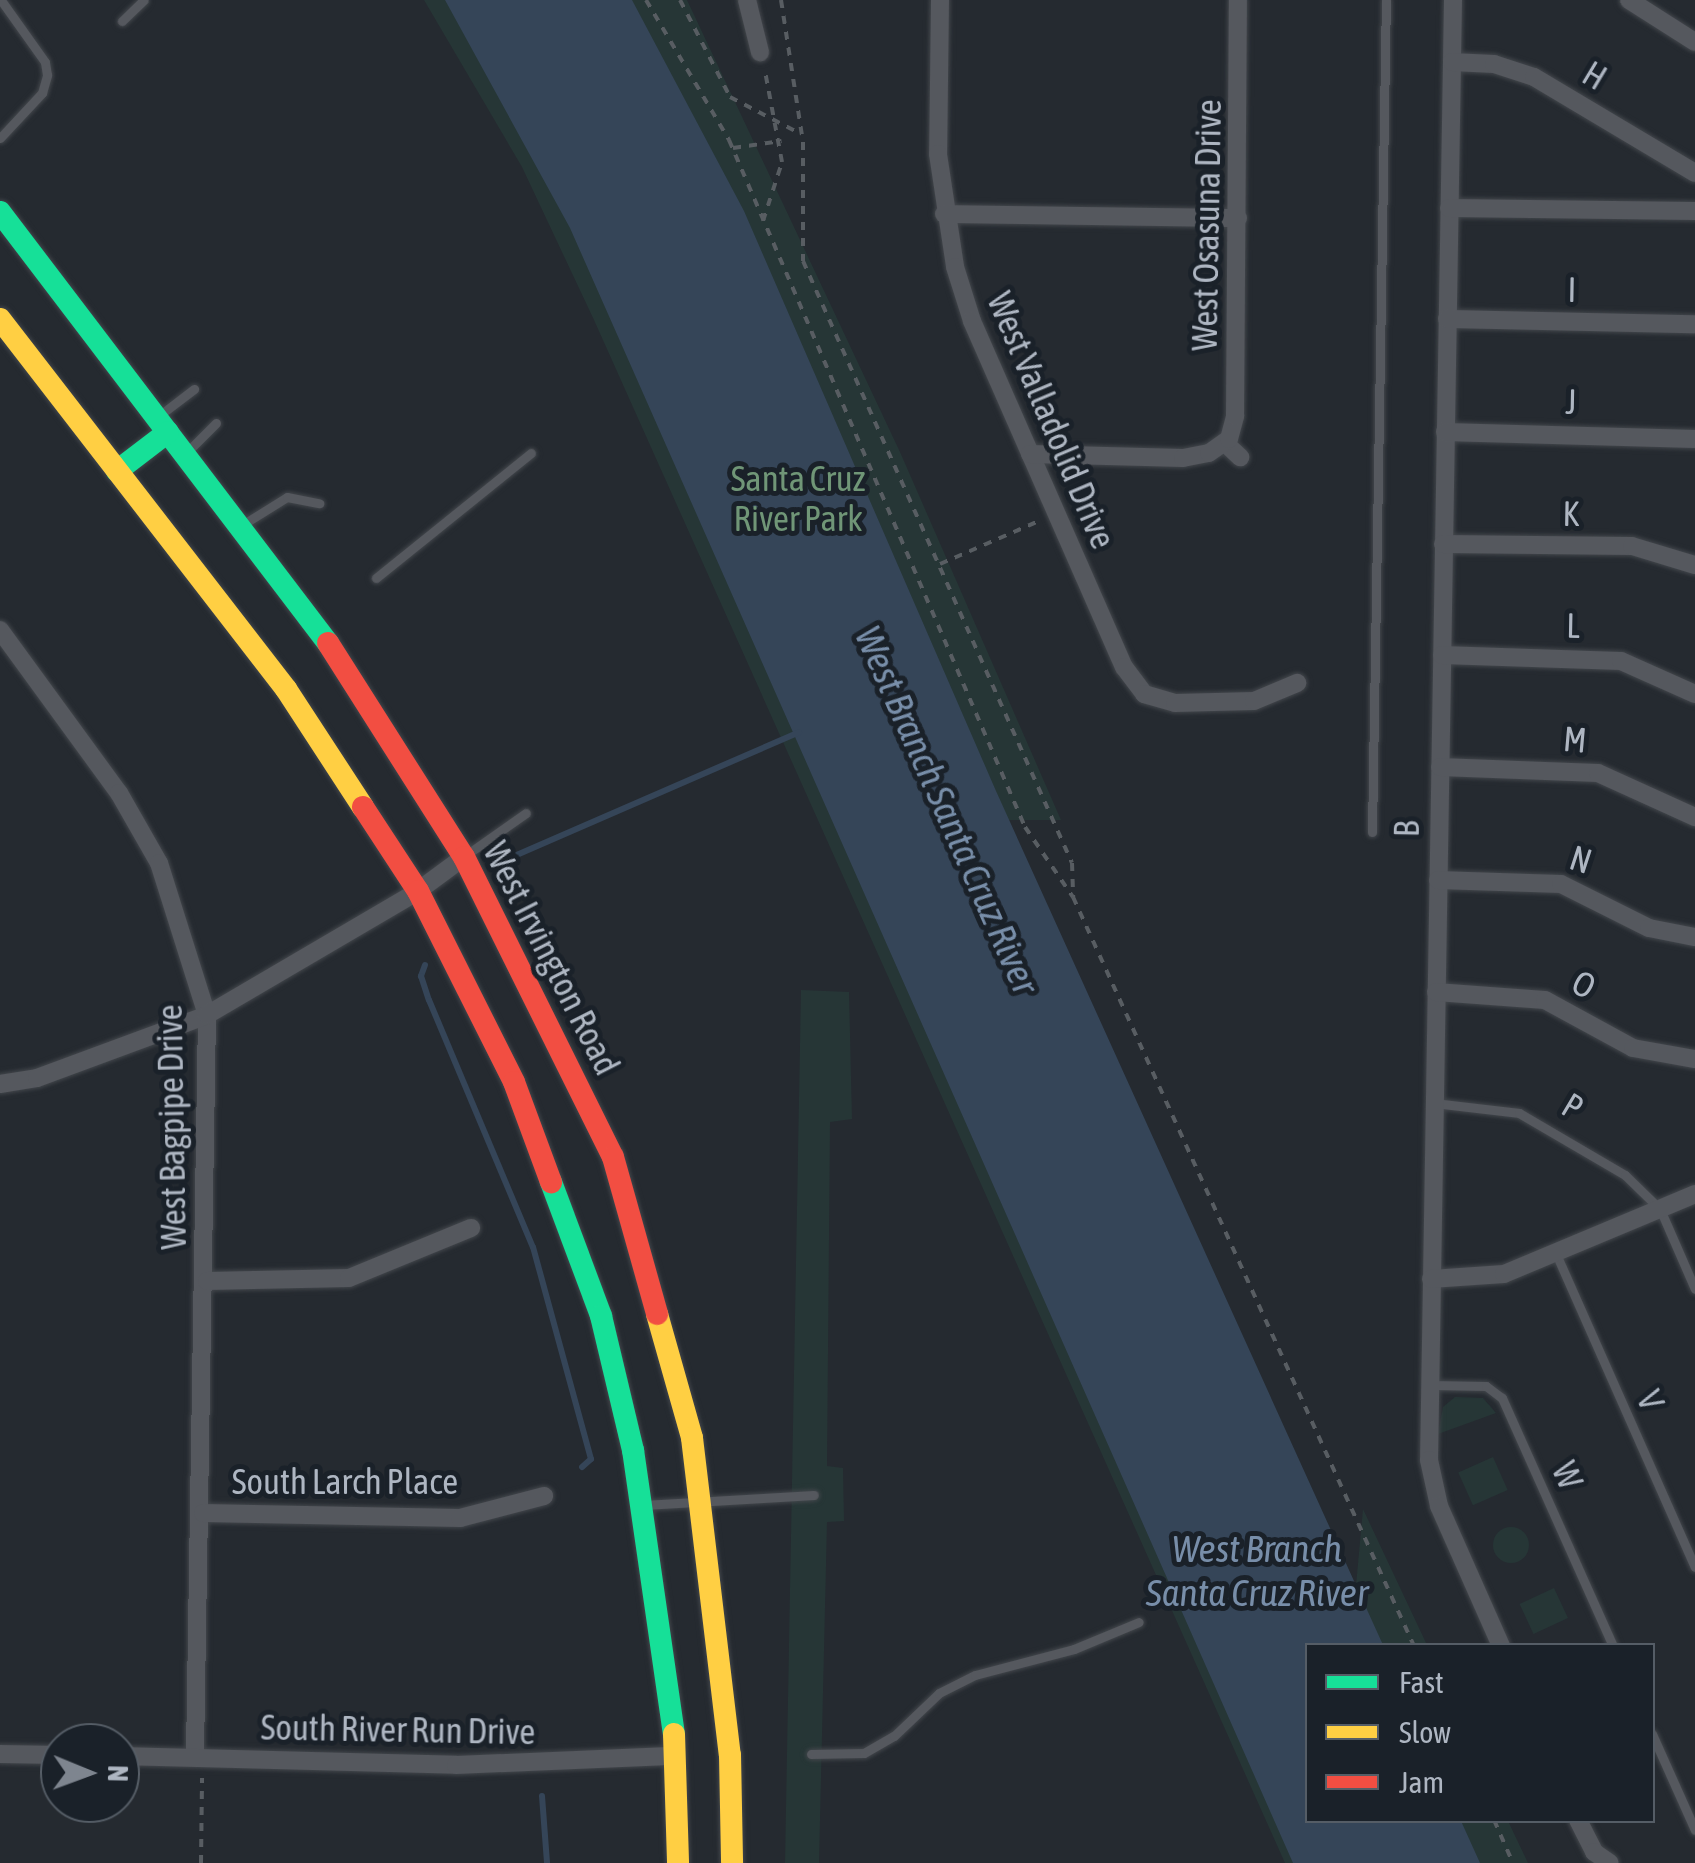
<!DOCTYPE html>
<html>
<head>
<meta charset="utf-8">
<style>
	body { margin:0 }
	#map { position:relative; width:1695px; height:1863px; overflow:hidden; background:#252a30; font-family:"Asap Condensed",sans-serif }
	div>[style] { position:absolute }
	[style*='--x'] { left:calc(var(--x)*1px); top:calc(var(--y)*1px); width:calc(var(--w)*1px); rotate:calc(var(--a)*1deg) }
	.green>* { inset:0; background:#263636; transform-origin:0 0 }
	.round { border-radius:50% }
	.water>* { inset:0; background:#354558 }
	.stream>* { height:6px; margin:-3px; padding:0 3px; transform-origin:3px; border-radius:3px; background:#354558 }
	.path>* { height:4px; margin-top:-2px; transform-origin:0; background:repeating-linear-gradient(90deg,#585d62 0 8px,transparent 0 16px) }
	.roads { filter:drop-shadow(0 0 2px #42464b) drop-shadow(0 0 2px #42464b) }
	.lane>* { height:9px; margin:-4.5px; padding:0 4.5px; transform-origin:4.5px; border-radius:4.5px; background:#55585e }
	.street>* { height:18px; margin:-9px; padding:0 9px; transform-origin:9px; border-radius:9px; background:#55585e }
	.fast>* { height:22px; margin:-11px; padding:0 11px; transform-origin:11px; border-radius:11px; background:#16e098 }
	.slow>* { height:22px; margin:-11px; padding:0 11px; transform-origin:11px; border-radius:11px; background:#ffcf43 }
	.jam>* { height:22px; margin:-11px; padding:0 11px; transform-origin:11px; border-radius:11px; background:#f24e42 }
	span { translate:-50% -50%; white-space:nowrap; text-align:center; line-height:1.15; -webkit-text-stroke:10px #1a2129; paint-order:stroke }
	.street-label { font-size:35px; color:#aeb6c2 }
	.park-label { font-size:35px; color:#709677 }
	.water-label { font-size:38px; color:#788ea9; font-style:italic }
	.legend { position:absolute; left:1305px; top:1643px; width:350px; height:180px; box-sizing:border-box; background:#1a2129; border:2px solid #555d66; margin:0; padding:12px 18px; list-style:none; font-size:30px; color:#aeb6c2 }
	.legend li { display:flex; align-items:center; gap:20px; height:50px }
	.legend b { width:50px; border:2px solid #555d66 }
	.north { position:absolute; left:40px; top:1723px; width:100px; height:100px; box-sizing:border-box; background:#1a2129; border:2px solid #555d66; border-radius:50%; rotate:91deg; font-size:28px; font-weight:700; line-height:40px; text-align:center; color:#aeb6c2 }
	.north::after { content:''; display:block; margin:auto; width:35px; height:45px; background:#7e858f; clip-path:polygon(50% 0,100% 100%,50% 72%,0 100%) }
</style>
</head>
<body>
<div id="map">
	<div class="green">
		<i style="clip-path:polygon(424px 0,687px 0,900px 452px,1061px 820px,1007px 820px,1356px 1586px,1363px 1509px,1427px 1645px,1308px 1646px,1308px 1820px,1508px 1821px,1528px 1863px,1285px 1863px,594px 320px,522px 167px)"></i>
		<i style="clip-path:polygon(801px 990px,849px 992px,852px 1119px,830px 1122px,827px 1466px,843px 1468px,844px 1521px,827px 1522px,819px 1863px,785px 1863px)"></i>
		<i style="clip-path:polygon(1455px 1397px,1483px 1398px,1496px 1413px,1438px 1434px,1443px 1407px)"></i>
		<i style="left:1493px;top:1457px;width:36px;height:38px;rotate:66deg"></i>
		<i class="round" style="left:1493px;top:1527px;width:36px;height:36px"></i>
		<i style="left:1554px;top:1588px;width:33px;height:38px;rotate:65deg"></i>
	</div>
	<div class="water">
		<i style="clip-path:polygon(445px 0,632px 0,744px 211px,996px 791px,1383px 1645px,1308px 1646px,1308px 1820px,1461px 1821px,1480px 1863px,1293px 1863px,570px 228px)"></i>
	</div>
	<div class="stream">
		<i style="--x:512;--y:857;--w:313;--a:-23.5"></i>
		<i style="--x:425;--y:965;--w:12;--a:110"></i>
		<i style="--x:421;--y:976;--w:25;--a:72"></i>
		<i style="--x:429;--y:1000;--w:268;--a:67.2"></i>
		<i style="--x:533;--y:1247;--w:220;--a:74.7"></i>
		<i style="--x:591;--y:1459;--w:12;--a:138"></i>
		<i style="--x:542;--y:1796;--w:67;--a:85.7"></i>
	</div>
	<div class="path">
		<i style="--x:646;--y:0;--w:163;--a:59.3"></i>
		<i style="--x:729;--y:140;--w:748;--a:66.69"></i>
		<i style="--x:1025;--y:827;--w:85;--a:55.6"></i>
		<i style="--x:1073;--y:897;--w:823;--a:65.52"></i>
		<i style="--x:680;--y:0;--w:109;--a:62.7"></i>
		<i style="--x:730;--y:97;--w:80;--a:27.5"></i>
		<i style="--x:781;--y:0;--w:144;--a:81.2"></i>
		<i style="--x:803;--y:142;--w:119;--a:90"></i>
		<i style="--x:803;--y:261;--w:659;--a:65.92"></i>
		<i style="--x:1072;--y:863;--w:34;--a:88"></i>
		<i style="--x:733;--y:148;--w:49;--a:-8.3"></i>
		<i style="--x:763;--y:221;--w:62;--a:-72.1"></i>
		<i style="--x:782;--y:162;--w:93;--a:-100.6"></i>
		<i style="--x:940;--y:564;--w:110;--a:-23.5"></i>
		<i style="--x:1494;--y:1820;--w:47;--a:66.2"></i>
		<i style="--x:201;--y:1863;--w:85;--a:-89.3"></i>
	</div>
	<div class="roads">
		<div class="lane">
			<i style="--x:122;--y:21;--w:30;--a:-44"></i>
			<i style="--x:0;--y:138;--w:62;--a:-47"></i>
			<i style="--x:42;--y:93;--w:19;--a:-74"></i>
			<i style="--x:47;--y:75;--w:13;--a:-99"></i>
			<i style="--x:45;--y:62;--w:76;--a:-125.4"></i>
			<i style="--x:160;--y:415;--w:43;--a:-37.4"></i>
			<i style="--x:187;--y:452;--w:41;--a:-45"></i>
			<i style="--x:242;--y:525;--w:53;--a:-31.9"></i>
			<i style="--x:287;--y:497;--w:33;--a:11"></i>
			<i style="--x:376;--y:578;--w:199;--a:-38.9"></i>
			<i style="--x:1372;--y:832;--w:832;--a:-89.04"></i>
			<i style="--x:466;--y:855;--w:73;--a:-35"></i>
			<i style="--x:1434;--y:1103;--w:86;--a:6.7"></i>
			<i style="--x:1519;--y:1113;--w:123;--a:30.3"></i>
			<i style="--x:1625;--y:1175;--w:49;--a:44.2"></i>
			<i style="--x:1660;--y:1209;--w:87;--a:66.4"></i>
			<i style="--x:1557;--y:1256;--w:340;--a:66.1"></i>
			<i style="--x:1431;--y:1385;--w:55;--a:1"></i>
			<i style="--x:1486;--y:1386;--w:20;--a:37"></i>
			<i style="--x:1502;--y:1398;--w:272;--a:65.9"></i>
			<i style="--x:644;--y:1505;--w:170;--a:-3.4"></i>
			<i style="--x:1652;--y:1734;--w:105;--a:65.9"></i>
			<i style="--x:811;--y:1754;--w:53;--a:-1.1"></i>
			<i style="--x:864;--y:1753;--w:34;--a:-30"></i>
			<i style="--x:894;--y:1736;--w:62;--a:-43.7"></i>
			<i style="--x:939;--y:1693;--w:40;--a:-26.6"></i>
			<i style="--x:975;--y:1675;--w:102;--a:-14.7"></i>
			<i style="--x:1074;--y:1649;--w:70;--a:-22.6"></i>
		</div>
		<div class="street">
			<i style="--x:747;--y:0;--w:54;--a:76"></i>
			<i style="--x:940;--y:0;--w:154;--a:90.7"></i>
			<i style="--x:938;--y:154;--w:114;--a:81.4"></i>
			<i style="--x:955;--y:267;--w:57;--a:72.5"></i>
			<i style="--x:972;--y:321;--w:378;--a:66.3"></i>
			<i style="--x:1124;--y:667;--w:34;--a:53"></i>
			<i style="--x:1144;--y:694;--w:32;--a:16"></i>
			<i style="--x:1175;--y:703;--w:79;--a:-1.5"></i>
			<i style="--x:1254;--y:701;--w:47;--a:-22.7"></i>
			<i style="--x:1453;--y:0;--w:1460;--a:90.94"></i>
			<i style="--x:1429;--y:1460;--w:47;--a:77.7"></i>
			<i style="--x:1439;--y:1506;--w:153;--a:66.1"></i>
			<i style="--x:1629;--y:0;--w:78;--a:32.5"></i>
			<i style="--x:1452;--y:62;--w:42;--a:2.7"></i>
			<i style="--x:1494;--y:64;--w:42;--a:18"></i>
			<i style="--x:1534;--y:77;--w:187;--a:30.8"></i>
			<i style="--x:1449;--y:208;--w:246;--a:0.7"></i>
			<i style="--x:944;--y:214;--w:294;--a:0.8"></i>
			<i style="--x:1447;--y:319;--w:248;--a:1.2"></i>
			<i style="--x:1445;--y:432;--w:250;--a:1.6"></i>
			<i style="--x:1225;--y:443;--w:21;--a:43"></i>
			<i style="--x:1030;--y:454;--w:153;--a:1.5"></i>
			<i style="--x:1183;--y:458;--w:26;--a:-11"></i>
			<i style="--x:1209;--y:453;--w:24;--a:-35"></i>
			<i style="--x:1229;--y:439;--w:24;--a:-75"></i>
			<i style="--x:1235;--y:416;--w:416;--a:-89.6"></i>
			<i style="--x:1443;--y:544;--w:189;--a:0.6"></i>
			<i style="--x:1632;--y:546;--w:66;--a:16.8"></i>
			<i style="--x:0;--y:630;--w:202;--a:53.9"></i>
			<i style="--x:119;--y:793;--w:81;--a:60.3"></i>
			<i style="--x:159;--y:863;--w:159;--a:72.5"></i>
			<i style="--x:207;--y:1015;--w:742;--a:90.93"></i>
			<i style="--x:1442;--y:655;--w:179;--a:1.9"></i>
			<i style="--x:1621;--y:661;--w:81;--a:24"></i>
			<i style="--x:1440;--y:767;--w:158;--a:2.2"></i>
			<i style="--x:1598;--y:773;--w:107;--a:24.4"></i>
			<i style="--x:1438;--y:880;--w:123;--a:1.9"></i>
			<i style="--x:1561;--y:884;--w:98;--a:26.6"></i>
			<i style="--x:1649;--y:928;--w:47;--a:11.1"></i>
			<i style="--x:1436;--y:992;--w:109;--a:4.2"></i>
			<i style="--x:1545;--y:1000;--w:100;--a:28.6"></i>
			<i style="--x:1633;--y:1048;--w:63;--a:10.1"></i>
			<i style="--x:0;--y:1084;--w:37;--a:-9"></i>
			<i style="--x:37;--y:1078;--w:181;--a:-20.3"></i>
			<i style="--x:207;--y:1015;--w:245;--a:-30.4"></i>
			<i style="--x:418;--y:891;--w:57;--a:-36.5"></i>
			<i style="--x:1431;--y:1279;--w:73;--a:-3.9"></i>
			<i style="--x:1504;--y:1274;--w:207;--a:-22.7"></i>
			<i style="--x:207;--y:1281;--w:142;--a:-1.2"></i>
			<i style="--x:349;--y:1278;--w:132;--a:-22.3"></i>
			<i style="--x:203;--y:1513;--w:257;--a:1.1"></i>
			<i style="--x:460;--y:1518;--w:87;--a:-14.7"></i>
			<i style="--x:0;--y:1754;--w:60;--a:1"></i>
			<i style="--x:120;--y:1756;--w:336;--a:1.5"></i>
			<i style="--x:456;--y:1765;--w:219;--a:-2.4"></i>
			<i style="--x:1578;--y:1820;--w:36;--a:63"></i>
			<i style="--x:1594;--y:1852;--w:19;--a:35"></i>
		</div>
		<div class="fast">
			<i style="--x:0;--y:212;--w:542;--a:52.73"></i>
			<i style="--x:117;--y:471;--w:64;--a:-37.4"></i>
			<i style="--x:551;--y:1182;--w:143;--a:69.5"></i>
			<i style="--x:601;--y:1316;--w:138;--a:76.6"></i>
			<i style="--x:633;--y:1450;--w:287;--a:81.8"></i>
		</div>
		<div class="slow">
			<i style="--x:0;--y:319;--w:468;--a:52.3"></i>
			<i style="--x:286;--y:689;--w:141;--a:56.9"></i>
			<i style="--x:657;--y:1314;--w:129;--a:74.2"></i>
			<i style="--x:692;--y:1438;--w:319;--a:83.2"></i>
			<i style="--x:730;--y:1755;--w:108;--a:88.9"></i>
			<i style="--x:674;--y:1734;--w:129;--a:88.2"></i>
		</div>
		<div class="jam">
			<i style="--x:328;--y:643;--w:254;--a:57.6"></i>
			<i style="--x:464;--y:857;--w:335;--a:63.6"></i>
			<i style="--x:613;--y:1157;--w:163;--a:74.3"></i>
			<i style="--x:363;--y:807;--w:100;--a:56.8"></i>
			<i style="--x:418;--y:891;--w:214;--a:63.3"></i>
			<i style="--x:514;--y:1082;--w:107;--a:69.7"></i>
		</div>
	</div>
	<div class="street-label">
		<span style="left:1595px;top:75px;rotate:31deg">H</span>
		<span style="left:1206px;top:225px;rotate:-89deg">West Osasuna Drive</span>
		<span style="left:1572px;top:289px;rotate:1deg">I</span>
		<span style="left:1571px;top:401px;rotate:1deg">J</span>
		<span style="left:1052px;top:420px;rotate:67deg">West Valladolid Drive</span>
		<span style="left:1571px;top:513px;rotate:1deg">K</span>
		<span style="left:1573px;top:625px;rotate:1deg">L</span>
		<span style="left:1575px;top:739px;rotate:5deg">M</span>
		<span style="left:1406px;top:829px;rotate:-89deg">B</span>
		<span style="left:1581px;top:859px;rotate:18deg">N</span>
		<span style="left:552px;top:958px;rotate:63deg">West Irvington Road</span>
		<span style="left:1584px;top:984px;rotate:28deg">O</span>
		<span style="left:1573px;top:1106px;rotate:31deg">P</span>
		<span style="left:171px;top:1127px;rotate:-91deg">West Bagpipe Drive</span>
		<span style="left:1651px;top:1400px;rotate:66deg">V</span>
		<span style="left:1568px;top:1475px;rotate:66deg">W</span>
		<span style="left:345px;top:1481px">South Larch Place</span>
		<span style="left:398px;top:1729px;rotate:1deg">South River Run Drive</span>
	</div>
	<div class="park-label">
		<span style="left:798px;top:498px">Santa Cruz<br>River Park</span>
	</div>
	<div class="water-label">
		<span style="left:947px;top:810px;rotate:66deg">West Branch Santa Cruz River</span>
		<span style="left:1257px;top:1571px">West Branch<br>Santa Cruz River</span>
	</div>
	<ul class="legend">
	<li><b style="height:12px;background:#16e098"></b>Fast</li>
	<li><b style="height:12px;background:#ffcf43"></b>Slow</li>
	<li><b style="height:12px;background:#f24e42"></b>Jam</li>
	</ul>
	<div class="north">N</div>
</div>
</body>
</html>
